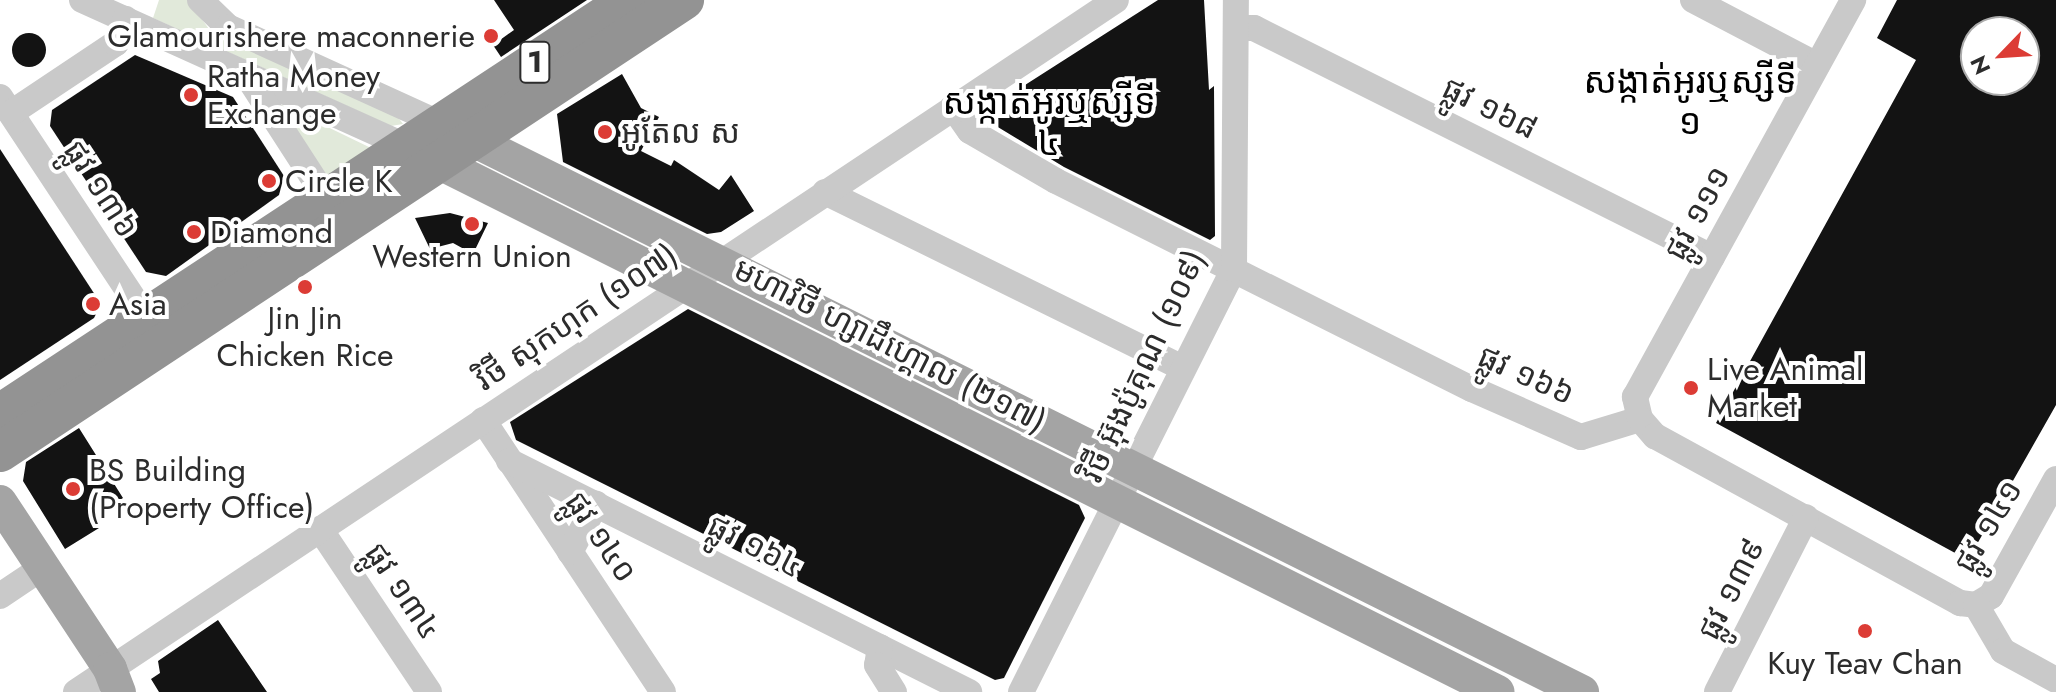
<!DOCTYPE html>
<html>
<head>
<meta charset="utf-8">
<style>
	body { margin:0 }
	#map { position:relative; width:2056px; height:692px; overflow:hidden; background:#fff; font-family:Jost,"Noto Sans Khmer",sans-serif }
	div>[style] { position:absolute }
	[style*='--x'] { left:calc(var(--x)*1px); top:calc(var(--y)*1px); width:calc(var(--w)*1px); rotate:calc(var(--a)*1deg) }
	.green>* { inset:0; background:#e1e9da }
	.building>* { inset:0; background:#131313 }
	.round { border-radius:50% }
	.minor>* { height:26px; margin:-13px; padding:0 13px; transform-origin:13px; border-radius:13px; background:#c9c9c9 }
	.major>* { height:34px; margin:-17px; padding:0 17px; transform-origin:17px; border-radius:17px; background:#a4a4a4 }
	.highway>* { height:40px; margin:-20px; padding:0 20px; transform-origin:20px; border-radius:20px; background:#939393 }
	.dots>* { width:22px; height:22px; translate:-50% -50%; box-sizing:border-box; border:4px solid #fff; border-radius:50% }
	span { translate:-50% -50%; white-space:nowrap; text-align:center; line-height:1.15; -webkit-text-stroke:8px #fff; paint-order:stroke }
	.shield-label span { padding:2px 6px; background:#fff; border:2px solid; border-radius:6px; -webkit-text-stroke-width:0 }
	.shield-label { font-size:30px; color:#2c2c2c; font-weight:700 }
	.poi-label { font-size:32px; color:#2c2c2c }
	.right { translate:-100% -50%; text-align:right }
	.left { translate:0 -50%; text-align:left }
	.street-label { font-size:32px; color:#2c2c2c }
	.quarter-label { font-size:36px; color:#000 }
	.north { position:absolute; left:1960px; top:16px; width:80px; height:80px; box-sizing:border-box; background:#fff; border:2px solid #ababab; border-radius:50%; rotate:245deg; font-size:22px; font-weight:700; line-height:32px; text-align:center; color:#2c2c2c }
	.north::after { content:''; display:block; margin:auto; width:28px; height:36px; background:#dc3c35; clip-path:polygon(50% 0,100% 100%,50% 72%,0 100%) }
</style>
</head>
<body>
<div id="map">
	<div class="green">
		<i style="clip-path:polygon(159px 0,188px 0,209px 29px,222px 37px,397px 116px,403px 124px,391px 126px,153px 18px)"></i>
		<i style="clip-path:polygon(278px 103px,371px 148px,327px 178px)"></i>
	</div>
	<div class="building">
		<i style="clip-path:polygon(494px 0,587px 0,501px 57px,493px 45px,514px 30px)"></i>
		<i style="clip-path:polygon(1158px 0,1204px 0,1209px 90px,1214px 86px,1215px 236px,1210px 240px,1064px 167px,978px 115px)"></i>
		<i style="clip-path:polygon(evenodd,1897px 0,2056px 0,2056px 405px,1968px 560px,1716px 423px,1916px 60px,1877px 38px,1897px 0,1976px 32px,2024px 32px,2024px 80px,1976px 80px,1976px 32px)"></i>
		<i class="round" style="left:12px;top:33px;width:34px;height:34px"></i>
		<i style="clip-path:polygon(135px 55px,233px 97px,284px 176px,279px 195px,166px 276px,146px 272px,50px 126px,52px 110px)"></i>
		<i style="clip-path:polygon(622px 74px,641px 108px,659px 117px,641px 151px,671px 166px,674px 160px,719px 190px,731px 175px,754px 211px,721px 232px,707px 234px,563px 162px,557px 114px)"></i>
		<i style="clip-path:polygon(0 149px,101px 304px,94px 318px,0 380px)"></i>
		<i style="clip-path:polygon(450px 213px,488px 223px,473px 254px,453px 243px,430px 249px,415px 218px)"></i>
		<i style="clip-path:polygon(688px 309px,1079px 505px,1085px 518px,1004px 678px,995px 680px,516px 440px,510px 422px)"></i>
		<i style="clip-path:polygon(79px 428px,123px 498px,92px 517px,99px 528px,65px 549px,23px 481px,26px 462px)"></i>
		<i style="clip-path:polygon(218px 620px,267px 692px,159px 692px,151px 679px,160px 673px,158px 661px)"></i>
	</div>
	<div class="minor">
		<i style="--x:82;--y:0;--w:357;--a:24.3"></i>
		<i style="--x:200;--y:0;--w:39;--a:44"></i>
		<i style="--x:228;--y:27;--w:234;--a:24.5"></i>
		<i style="--x:1693;--y:0;--w:140;--a:27.7"></i>
		<i style="--x:1236;--y:28;--w:18;--a:0"></i>
		<i style="--x:1254;--y:28;--w:512;--a:26.57"></i>
		<i style="--x:246;--y:74;--w:149;--a:57.1"></i>
		<i style="--x:0;--y:97;--w:265;--a:56.5"></i>
		<i style="--x:953;--y:107;--w:29;--a:55"></i>
		<i style="--x:970;--y:131;--w:99;--a:30.2"></i>
		<i style="--x:1056;--y:181;--w:465;--a:26.6"></i>
		<i style="--x:1472;--y:389;--w:119;--a:23.8"></i>
		<i style="--x:1581;--y:437;--w:62;--a:-17"></i>
		<i style="--x:11;--y:113;--w:126;--a:-33.7"></i>
		<i style="--x:116;--y:43;--w:26;--a:-69"></i>
		<i style="--x:825;--y:192;--w:399;--a:26.2"></i>
		<i style="--x:1640;--y:419;--w:23;--a:-103"></i>
		<i style="--x:1635;--y:397;--w:453;--a:-61.2"></i>
		<i style="--x:1640;--y:419;--w:23;--a:49"></i>
		<i style="--x:1655;--y:436;--w:348;--a:28.7"></i>
		<i style="--x:1960;--y:603;--w:16;--a:7"></i>
		<i style="--x:483;--y:420;--w:326;--a:56.5"></i>
		<i style="--x:509;--y:461;--w:515;--a:26.66"></i>
		<i style="--x:320;--y:529;--w:196;--a:56.2"></i>
		<i style="--x:570;--y:552;--w:55;--a:-61.6"></i>
		<i style="--x:0;--y:596;--w:52;--a:-34"></i>
		<i style="--x:1976;--y:605;--w:17;--a:-31"></i>
		<i style="--x:1991;--y:596;--w:134;--a:-60.9"></i>
		<i style="--x:1976;--y:605;--w:53;--a:59.6"></i>
		<i style="--x:2003;--y:651;--w:60;--a:28.7"></i>
		<i style="--x:880;--y:647;--w:18;--a:99"></i>
		<i style="--x:877;--y:665;--w:32;--a:58"></i>
		<i style="--x:76;--y:692;--w:1249;--a:-33.64"></i>
		<i style="--x:1021;--y:692;--w:474;--a:-63.3"></i>
		<i style="--x:1234;--y:269;--w:269;--a:-89.6"></i>
		<i style="--x:1717;--y:692;--w:196;--a:-63"></i>
	</div>
	<div class="major">
		<i style="--x:455;--y:131;--w:1259;--a:26.46"></i>
		<i style="--x:418;--y:152;--w:1207;--a:26.57"></i>
		<i style="--x:0;--y:502;--w:200;--a:56.6"></i>
		<i style="--x:110;--y:669;--w:25;--a:69"></i>
	</div>
	<div class="highway">
		<i style="--x:0;--y:414;--w:753;--a:-33.35"></i>
		<i style="--x:0;--y:452;--w:820;--a:-33.46"></i>
	</div>
	<div class="dots">
		<i style="left:491px;top:36px;background:#dc3c35"></i>
		<i style="left:191px;top:95px;background:#dc3c35"></i>
		<i style="left:605px;top:132px;background:#dc3c35"></i>
		<i style="left:269px;top:181px;background:#dc3c35"></i>
		<i style="left:472px;top:224px;background:#dc3c35"></i>
		<i style="left:194px;top:232px;background:#dc3c35"></i>
		<i style="left:305px;top:287px;background:#dc3c35"></i>
		<i style="left:93px;top:304px;background:#dc3c35"></i>
		<i style="left:1691px;top:388px;background:#dc3c35"></i>
		<i style="left:73px;top:489px;background:#dc3c35"></i>
		<i style="left:1865px;top:631px;background:#dc3c35"></i>
	</div>
	<div class="shield-label">
		<span style="left:535px;top:62px">1</span>
	</div>
	<div class="poi-label">
		<span class="right" style="left:475px;top:36px">Glamourishere maconnerie</span>
		<span class="left" style="left:207px;top:95px">Ratha Money<br>Exchange</span>
		<span class="left" style="left:621px;top:132px">អូតែល ស</span>
		<span class="left" style="left:285px;top:181px">Circle K</span>
		<span class="left" style="left:210px;top:232px">Diamond</span>
		<span style="left:472px;top:256px">Western Union</span>
		<span class="left" style="left:109px;top:304px">Asia</span>
		<span style="left:305px;top:337px">Jin Jin<br>Chicken Rice</span>
		<span class="left" style="left:1707px;top:388px">Live Animal<br>Market</span>
		<span class="left" style="left:89px;top:489px">BS Building<br>(Property Office)</span>
		<span style="left:1865px;top:663px">Kuy Teav Chan</span>
	</div>
	<div class="street-label">
		<span style="left:1490px;top:108px;rotate:26deg">ផ្លូវ ១៦៨</span>
		<span style="left:101px;top:189px;rotate:57deg">ផ្លូវ ១៣៦</span>
		<span style="left:1697px;top:213px;rotate:-61deg">ផ្លូវ ១១១</span>
		<span style="left:576px;top:317px;rotate:-34deg">វិថី សុកហុក (១០៧)</span>
		<span style="left:890px;top:345px;rotate:27deg">មហាវិថី ហ្សាដឹហ្គោល (២១៧)</span>
		<span style="left:1143px;top:366px;rotate:-65deg">វិថី អ៊ុងប៉ូគុណ (១០៩)</span>
		<span style="left:1526px;top:375px;rotate:24deg">ផ្លូវ ១៦៦</span>
		<span style="left:1988px;top:526px;rotate:-59deg">ផ្លូវ ១៤១</span>
		<span style="left:601px;top:537px;rotate:56deg">ផ្លូវ ១៤០</span>
		<span style="left:755px;top:546px;rotate:27deg">ផ្លូវ ១៦៤</span>
		<span style="left:1731px;top:589px;rotate:-63deg">ផ្លូវ ១៣៩</span>
		<span style="left:403px;top:591px;rotate:56deg">ផ្លូវ ១៣៤</span>
	</div>
	<div class="quarter-label">
		<span style="left:1690px;top:101px">សង្កាត់អូរឬស្សីទី<br>១</span>
		<span style="left:1049px;top:122px">សង្កាត់អូរឬស្សីទី<br>៤</span>
	</div>
	<div class="north">N</div>
</div>
</body>
</html>
